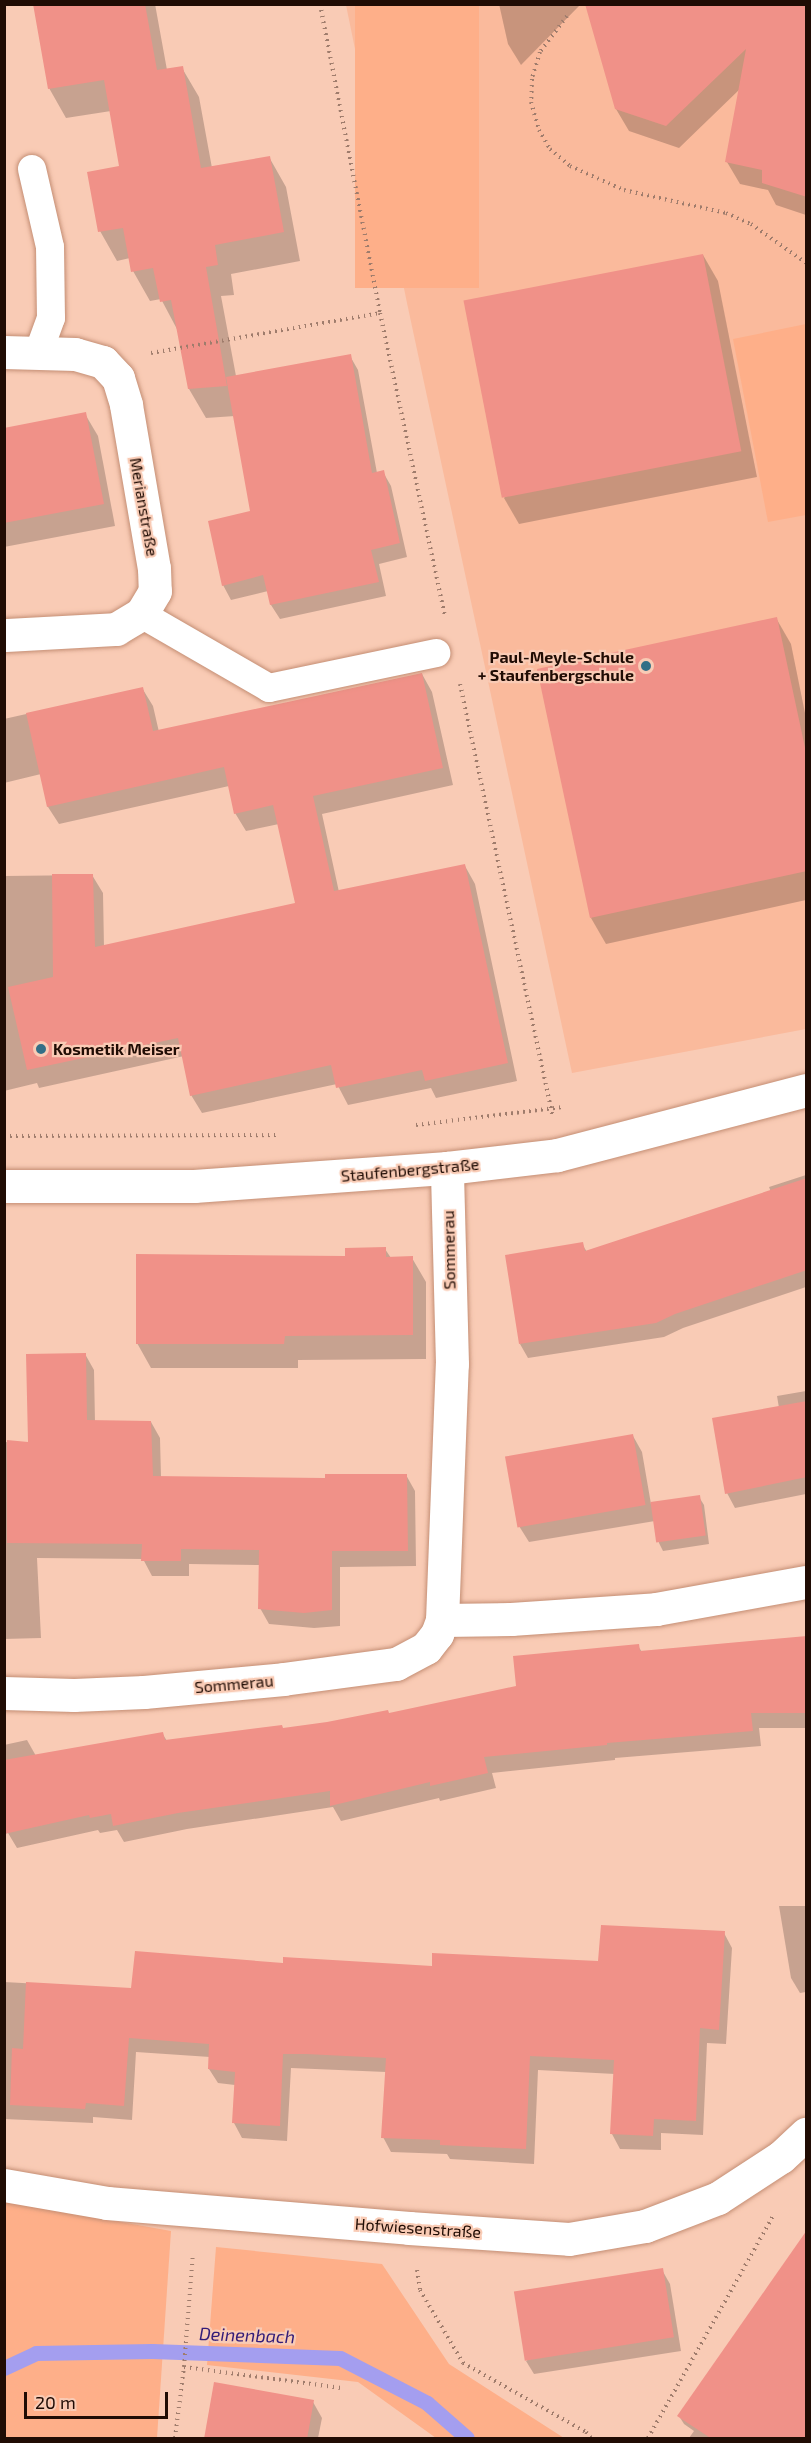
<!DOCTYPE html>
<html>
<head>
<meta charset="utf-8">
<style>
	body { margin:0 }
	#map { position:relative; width:811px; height:2443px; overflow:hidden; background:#f9cbb5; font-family:"Exo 2",sans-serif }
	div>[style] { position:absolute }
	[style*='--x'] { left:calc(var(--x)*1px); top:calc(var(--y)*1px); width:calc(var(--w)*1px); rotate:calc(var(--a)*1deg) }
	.built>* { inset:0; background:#faba9c }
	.green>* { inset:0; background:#feaf89; transform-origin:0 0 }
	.shadow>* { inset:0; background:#0003 }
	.stream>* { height:15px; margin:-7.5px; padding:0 7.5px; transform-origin:7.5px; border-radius:7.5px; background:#a49eef }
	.building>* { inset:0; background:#f09188; transform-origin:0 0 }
	.path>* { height:4px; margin-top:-2px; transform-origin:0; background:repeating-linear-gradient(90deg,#9f7c6c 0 1.5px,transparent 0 6px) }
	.roads { filter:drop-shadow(0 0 2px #c48e74) drop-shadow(0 0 2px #c48e74) }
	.service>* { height:28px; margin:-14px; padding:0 14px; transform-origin:14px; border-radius:14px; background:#fff }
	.minor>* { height:33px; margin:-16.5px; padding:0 16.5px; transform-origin:16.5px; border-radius:16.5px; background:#fff }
	.tertiary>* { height:33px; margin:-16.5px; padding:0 16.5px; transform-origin:16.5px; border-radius:16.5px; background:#fff }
	.dots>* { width:16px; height:16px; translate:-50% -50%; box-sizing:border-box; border:3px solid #f9cbb5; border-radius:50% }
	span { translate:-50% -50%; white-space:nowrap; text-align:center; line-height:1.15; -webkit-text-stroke:4.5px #f9cbb5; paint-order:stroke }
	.street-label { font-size:16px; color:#200c04 }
	.poi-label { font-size:16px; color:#200c04; font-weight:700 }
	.right { translate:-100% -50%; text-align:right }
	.left { translate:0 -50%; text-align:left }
	.water-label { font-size:18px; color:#331c78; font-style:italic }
	.frame { position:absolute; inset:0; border:6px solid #200c04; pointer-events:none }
	.scale { position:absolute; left:24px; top:2392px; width:144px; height:27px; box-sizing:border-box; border:3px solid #200c04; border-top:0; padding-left:8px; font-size:18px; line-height:21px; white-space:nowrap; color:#200c04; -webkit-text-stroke:4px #f9cbb5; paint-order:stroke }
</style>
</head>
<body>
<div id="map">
	<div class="built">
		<i style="clip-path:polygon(346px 5px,806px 5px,806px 1029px,572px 1073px,407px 303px)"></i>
	</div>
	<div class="green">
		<i style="left:355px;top:5px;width:124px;height:283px"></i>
		<i style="clip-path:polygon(806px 324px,806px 515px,768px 522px,733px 339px)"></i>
		<i style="clip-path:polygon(4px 2201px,171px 2231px,157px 2438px,5px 2438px)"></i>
		<i style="clip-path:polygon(216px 2247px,382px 2264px,449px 2364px,564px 2438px,436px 2438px,358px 2382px,207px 2365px)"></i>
	</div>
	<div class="shadow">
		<i style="clip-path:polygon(35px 4px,155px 4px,167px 70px,182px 68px,199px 97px,212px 168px,269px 157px,286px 187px,300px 261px,231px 274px,234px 295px,221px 296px,236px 376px,350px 356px,358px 370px,377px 473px,383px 472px,391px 486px,407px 557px,379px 564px,386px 596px,280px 619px,271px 605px,268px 591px,231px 600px,223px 585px,252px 512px,235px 416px,206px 418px,189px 389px,178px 331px,161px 299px,150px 301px,133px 271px,130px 258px,117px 261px,100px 231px,121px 167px,111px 111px,66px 118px,49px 88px)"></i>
		<i style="clip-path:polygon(499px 4px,581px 4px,521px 65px,508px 44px)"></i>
		<i style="clip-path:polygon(806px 4px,806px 215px,776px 205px,768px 190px,740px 184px,727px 162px,740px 89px,679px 148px,629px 131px,616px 109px)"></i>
		<i style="clip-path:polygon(703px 255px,718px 281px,757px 477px,519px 524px,504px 498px)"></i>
		<i style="clip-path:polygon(85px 414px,98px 436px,115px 526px,4px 547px,4px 430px)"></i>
		<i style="clip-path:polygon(776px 618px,791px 644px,806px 718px,806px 900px,606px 944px,591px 918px)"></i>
		<i style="clip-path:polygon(422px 674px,432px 692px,453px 785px,322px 814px,339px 892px,465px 866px,475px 884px,517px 1081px,436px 1098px,431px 1088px,348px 1105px,337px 1084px,202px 1113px,191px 1095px,184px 1056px,39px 1088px,37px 1083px,4px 1091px,4px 876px,92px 875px,103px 893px,104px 947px,296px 905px,279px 824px,246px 831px,235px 813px,229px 786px,59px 824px,48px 807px,41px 774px,4px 783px,4px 719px,142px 688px,153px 706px,159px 732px)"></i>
		<i style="clip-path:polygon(806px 1175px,806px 1287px,683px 1328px,664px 1337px,528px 1358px,520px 1344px,582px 1244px,587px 1252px,771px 1192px,769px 1187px)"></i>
		<i style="clip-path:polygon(385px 1249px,391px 1258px,412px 1258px,426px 1282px,426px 1359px,298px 1360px,298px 1368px,151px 1368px,137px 1343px,347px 1257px)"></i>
		<i style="clip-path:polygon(85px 1354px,94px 1370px,95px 1422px,151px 1422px,160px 1438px,161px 1477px,326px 1480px,406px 1475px,415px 1491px,416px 1566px,340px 1567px,340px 1626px,314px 1628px,269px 1624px,260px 1608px,260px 1565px,189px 1564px,189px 1576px,152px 1576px,143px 1559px,37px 1558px,41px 1638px,4px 1639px,4px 1442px,30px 1443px)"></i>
		<i style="clip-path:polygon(806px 1391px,806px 1494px,735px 1508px,727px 1493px,779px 1408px,777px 1396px)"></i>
		<i style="clip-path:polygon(633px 1436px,642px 1452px,651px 1504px,699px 1497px,704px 1505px,709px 1544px,663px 1551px,659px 1543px,655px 1521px,529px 1542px,519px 1526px)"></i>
		<i style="clip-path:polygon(806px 1622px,806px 1728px,759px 1728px,761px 1746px,615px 1758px,615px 1760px,492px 1773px,496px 1788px,440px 1801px,439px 1798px,341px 1821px,333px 1807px,187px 1829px,124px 1842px,117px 1830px,100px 1833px,98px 1830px,17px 1848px,8px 1833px,4px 1834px,4px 1745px,27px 1740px,36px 1756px,162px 1733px,167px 1741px,284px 1730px,389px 1714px,517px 1687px,638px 1646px,642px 1652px,806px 1638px)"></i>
		<i style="clip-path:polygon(779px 1906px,806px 1906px,806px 1992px,800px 1993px,791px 1978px)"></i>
		<i style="clip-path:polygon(724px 1933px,732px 1948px,726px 2044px,707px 2043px,703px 2135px,661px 2133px,661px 2150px,620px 2149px,612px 2134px,615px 2074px,538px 2070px,534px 2164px,450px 2159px,447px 2154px,391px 2152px,383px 2137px,386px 2072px,291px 2068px,287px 2141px,242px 2138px,234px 2123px,235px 2085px,218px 2083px,209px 2069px,210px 2057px,136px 2052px,132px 2120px,93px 2117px,93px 2123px,4px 2119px,4px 1982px,133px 1989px,284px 1964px,433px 1968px,600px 1963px)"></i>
		<i style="clip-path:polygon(662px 2270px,670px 2284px,681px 2351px,534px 2374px,526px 2361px)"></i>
		<i style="clip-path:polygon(313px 2402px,322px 2418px,318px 2438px,206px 2438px)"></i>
		<i style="clip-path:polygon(679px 2416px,806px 2438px,689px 2438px,694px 2431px,684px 2424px)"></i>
	</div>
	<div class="stream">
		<i style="--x:4;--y:2368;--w:35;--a:-25"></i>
		<i style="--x:36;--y:2353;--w:116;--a:-1"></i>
		<i style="--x:152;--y:2351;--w:188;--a:2.1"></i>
		<i style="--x:340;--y:2358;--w:98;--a:27.3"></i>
		<i style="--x:427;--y:2403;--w:53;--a:41.2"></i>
	</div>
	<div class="building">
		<i style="clip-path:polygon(33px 4px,145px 4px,157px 70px,183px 66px,201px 168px,270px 156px,284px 232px,215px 245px,218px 265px,206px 267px,227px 386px,188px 389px,171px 300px,160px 302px,153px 268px,131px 272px,123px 228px,98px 232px,87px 172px,119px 166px,104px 80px,48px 89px)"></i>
		<i style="clip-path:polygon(585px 4px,807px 4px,807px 197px,762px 183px,762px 170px,725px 162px,746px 49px,666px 126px,615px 109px)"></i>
		<i style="left:703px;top:254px;width:201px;height:244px;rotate:79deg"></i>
		<i style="clip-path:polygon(351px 354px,372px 473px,384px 470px,400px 543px,371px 550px,379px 582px,270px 605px,263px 575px,222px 586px,208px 521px,250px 511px,226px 377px)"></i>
		<i style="clip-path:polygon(86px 412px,104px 504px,4px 523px,4px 428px)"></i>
		<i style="clip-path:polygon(777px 617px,807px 757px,807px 871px,590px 918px,537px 669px)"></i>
		<i style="clip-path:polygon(422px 673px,443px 768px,313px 796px,334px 891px,465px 864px,508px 1063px,425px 1081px,422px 1070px,336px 1088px,331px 1065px,190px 1096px,178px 1038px,27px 1070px,8px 987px,53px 977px,52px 874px,93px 874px,95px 947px,295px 903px,273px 805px,234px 814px,224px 767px,47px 807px,26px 713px,143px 687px,153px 731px)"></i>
		<i style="clip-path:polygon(807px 1178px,807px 1270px,675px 1314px,656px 1323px,519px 1344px,505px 1255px,583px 1242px,585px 1251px)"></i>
		<i style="clip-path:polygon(386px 1247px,386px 1257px,413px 1256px,413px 1335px,285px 1336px,284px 1344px,136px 1344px,136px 1254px,345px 1256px,345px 1248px)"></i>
		<i style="clip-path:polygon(86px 1353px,87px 1420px,151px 1421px,153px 1476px,325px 1478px,325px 1474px,407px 1474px,408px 1551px,332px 1551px,332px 1610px,304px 1613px,258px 1609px,259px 1550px,181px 1549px,181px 1561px,141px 1561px,142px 1544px,7px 1543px,7px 1440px,28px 1442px,26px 1354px)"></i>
		<i style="clip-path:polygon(807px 1401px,807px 1477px,725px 1494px,712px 1418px)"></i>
		<i style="left:633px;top:1434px;width:72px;height:130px;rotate:80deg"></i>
		<i style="left:700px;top:1495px;width:41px;height:50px;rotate:82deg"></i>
		<i style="clip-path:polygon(807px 1636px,807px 1713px,751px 1713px,753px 1731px,607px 1743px,607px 1745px,484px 1757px,488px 1773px,430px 1786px,430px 1782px,330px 1806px,330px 1791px,178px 1813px,113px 1826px,111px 1814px,90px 1818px,89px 1815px,4px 1834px,4px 1760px,163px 1732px,165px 1740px,282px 1725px,283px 1728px,327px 1722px,388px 1710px,389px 1713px,516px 1686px,513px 1656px,639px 1644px,640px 1651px)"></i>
		<i style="clip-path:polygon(601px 1925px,725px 1931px,719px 2030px,700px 2028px,696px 2121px,654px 2119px,653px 2136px,610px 2134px,614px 2060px,530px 2056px,526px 2149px,440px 2145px,440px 2140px,381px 2138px,386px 2058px,306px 2054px,283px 2054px,280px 2126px,232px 2123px,235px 2072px,208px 2069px,209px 2044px,129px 2038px,124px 2106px,86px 2103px,85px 2109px,10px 2105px,12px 2048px,23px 2049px,26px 1982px,131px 1988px,135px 1951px,283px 1963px,283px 1957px,432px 1966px,432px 1953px,598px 1961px)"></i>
		<i style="clip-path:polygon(807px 2230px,807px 2439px,712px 2439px,677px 2416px)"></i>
		<i style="left:663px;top:2268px;width:70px;height:151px;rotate:81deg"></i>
		<i style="clip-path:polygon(214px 2382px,314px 2400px,307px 2439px,204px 2439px)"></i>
	</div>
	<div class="path">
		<i style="--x:320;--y:4;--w:315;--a:79"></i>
		<i style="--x:380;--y:313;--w:309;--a:77.9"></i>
		<i style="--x:567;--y:16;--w:45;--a:126.9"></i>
		<i style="--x:540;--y:52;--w:28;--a:107"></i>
		<i style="--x:532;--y:79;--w:23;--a:92"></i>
		<i style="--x:531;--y:102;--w:29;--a:74"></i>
		<i style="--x:539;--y:130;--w:22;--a:60"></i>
		<i style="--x:550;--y:149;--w:26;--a:40"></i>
		<i style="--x:570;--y:166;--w:59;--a:24"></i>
		<i style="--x:624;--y:190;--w:105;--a:12.7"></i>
		<i style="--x:726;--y:213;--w:27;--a:24"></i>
		<i style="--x:751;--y:224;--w:67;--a:35.3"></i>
		<i style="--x:151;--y:353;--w:232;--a:-9.9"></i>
		<i style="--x:460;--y:684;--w:440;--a:77.9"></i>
		<i style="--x:416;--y:1125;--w:148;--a:-7"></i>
		<i style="--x:4;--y:1136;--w:273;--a:-0.2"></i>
		<i style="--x:417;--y:2270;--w:20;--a:81"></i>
		<i style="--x:420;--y:2290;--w:85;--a:59.5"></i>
		<i style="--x:463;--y:2363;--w:141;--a:29.3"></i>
		<i style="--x:586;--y:2432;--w:8;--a:50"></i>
		<i style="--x:184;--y:2367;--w:159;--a:7.6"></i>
		<i style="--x:175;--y:2438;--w:72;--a:-82.8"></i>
		<i style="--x:184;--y:2367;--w:114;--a:-85.5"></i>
		<i style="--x:648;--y:2438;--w:257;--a:-60.6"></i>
	</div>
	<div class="roads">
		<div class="service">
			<i style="--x:32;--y:169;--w:80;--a:77"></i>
			<i style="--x:50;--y:247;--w:71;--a:89.2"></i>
			<i style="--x:51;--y:318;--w:35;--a:110"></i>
			<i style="--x:141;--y:614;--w:148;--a:30"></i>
			<i style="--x:269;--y:688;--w:171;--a:-11.8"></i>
		</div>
		<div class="minor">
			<i style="--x:4;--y:352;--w:71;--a:1.6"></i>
			<i style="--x:75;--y:354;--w:29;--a:16"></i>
			<i style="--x:103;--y:362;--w:22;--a:47"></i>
			<i style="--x:118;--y:378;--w:28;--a:73"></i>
			<i style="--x:126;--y:405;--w:165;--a:80.3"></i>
			<i style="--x:154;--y:568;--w:23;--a:88"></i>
			<i style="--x:155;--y:591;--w:27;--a:121"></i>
			<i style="--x:141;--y:614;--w:29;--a:149"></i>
			<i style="--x:116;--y:629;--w:112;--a:176.9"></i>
			<i style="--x:442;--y:1620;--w:256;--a:-87.8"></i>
			<i style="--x:452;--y:1364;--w:196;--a:-91.5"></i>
			<i style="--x:4;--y:1693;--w:70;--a:1.6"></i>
			<i style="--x:74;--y:1695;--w:70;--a:-2.5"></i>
			<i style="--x:144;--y:1692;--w:140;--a:-5.3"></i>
			<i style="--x:283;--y:1679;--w:114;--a:-7.6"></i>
			<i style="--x:396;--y:1664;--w:34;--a:-28"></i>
			<i style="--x:426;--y:1648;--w:18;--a:-52"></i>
			<i style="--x:437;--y:1634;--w:15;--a:-70"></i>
			<i style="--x:442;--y:1620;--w:69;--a:-0.8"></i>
			<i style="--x:511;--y:1619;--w:145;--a:-3.9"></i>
			<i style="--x:656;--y:1609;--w:152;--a:-10.2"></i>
			<i style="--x:4;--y:2185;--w:105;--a:9.9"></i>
			<i style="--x:107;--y:2203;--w:303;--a:4.7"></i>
			<i style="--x:409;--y:2228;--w:160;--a:3.9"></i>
			<i style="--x:569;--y:2239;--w:77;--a:-9.7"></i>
			<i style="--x:645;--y:2226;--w:78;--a:-21"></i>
			<i style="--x:718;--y:2198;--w:75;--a:-33.1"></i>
			<i style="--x:781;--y:2157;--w:34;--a:-43"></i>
		</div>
		<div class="tertiary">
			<i style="--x:4;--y:1186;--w:190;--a:0"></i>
			<i style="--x:194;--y:1186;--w:254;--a:-4.1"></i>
			<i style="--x:447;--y:1168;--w:111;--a:-6.7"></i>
			<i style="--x:557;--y:1155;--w:257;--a:-14.6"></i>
		</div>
	</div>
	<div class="dots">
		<i style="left:646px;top:666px;background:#336f87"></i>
		<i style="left:41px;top:1049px;background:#336f87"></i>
	</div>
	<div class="street-label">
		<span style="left:144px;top:507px;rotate:80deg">Merianstraße</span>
		<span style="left:410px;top:1170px;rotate:-5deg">Staufenbergstraße</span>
		<span style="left:449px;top:1250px;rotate:-91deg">Sommerau</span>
		<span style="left:234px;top:1684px;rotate:-5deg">Sommerau</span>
		<span style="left:418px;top:2228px;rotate:4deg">Hofwiesenstraße</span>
	</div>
	<div class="poi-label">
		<span class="right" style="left:634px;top:666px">Paul-Meyle-Schule<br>+ Staufenbergschule</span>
		<span class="left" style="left:53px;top:1049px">Kosmetik Meiser</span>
	</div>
	<div class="water-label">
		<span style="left:247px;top:2335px;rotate:2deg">Deinenbach</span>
	</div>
	<div class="frame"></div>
	<div class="scale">20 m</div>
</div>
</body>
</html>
